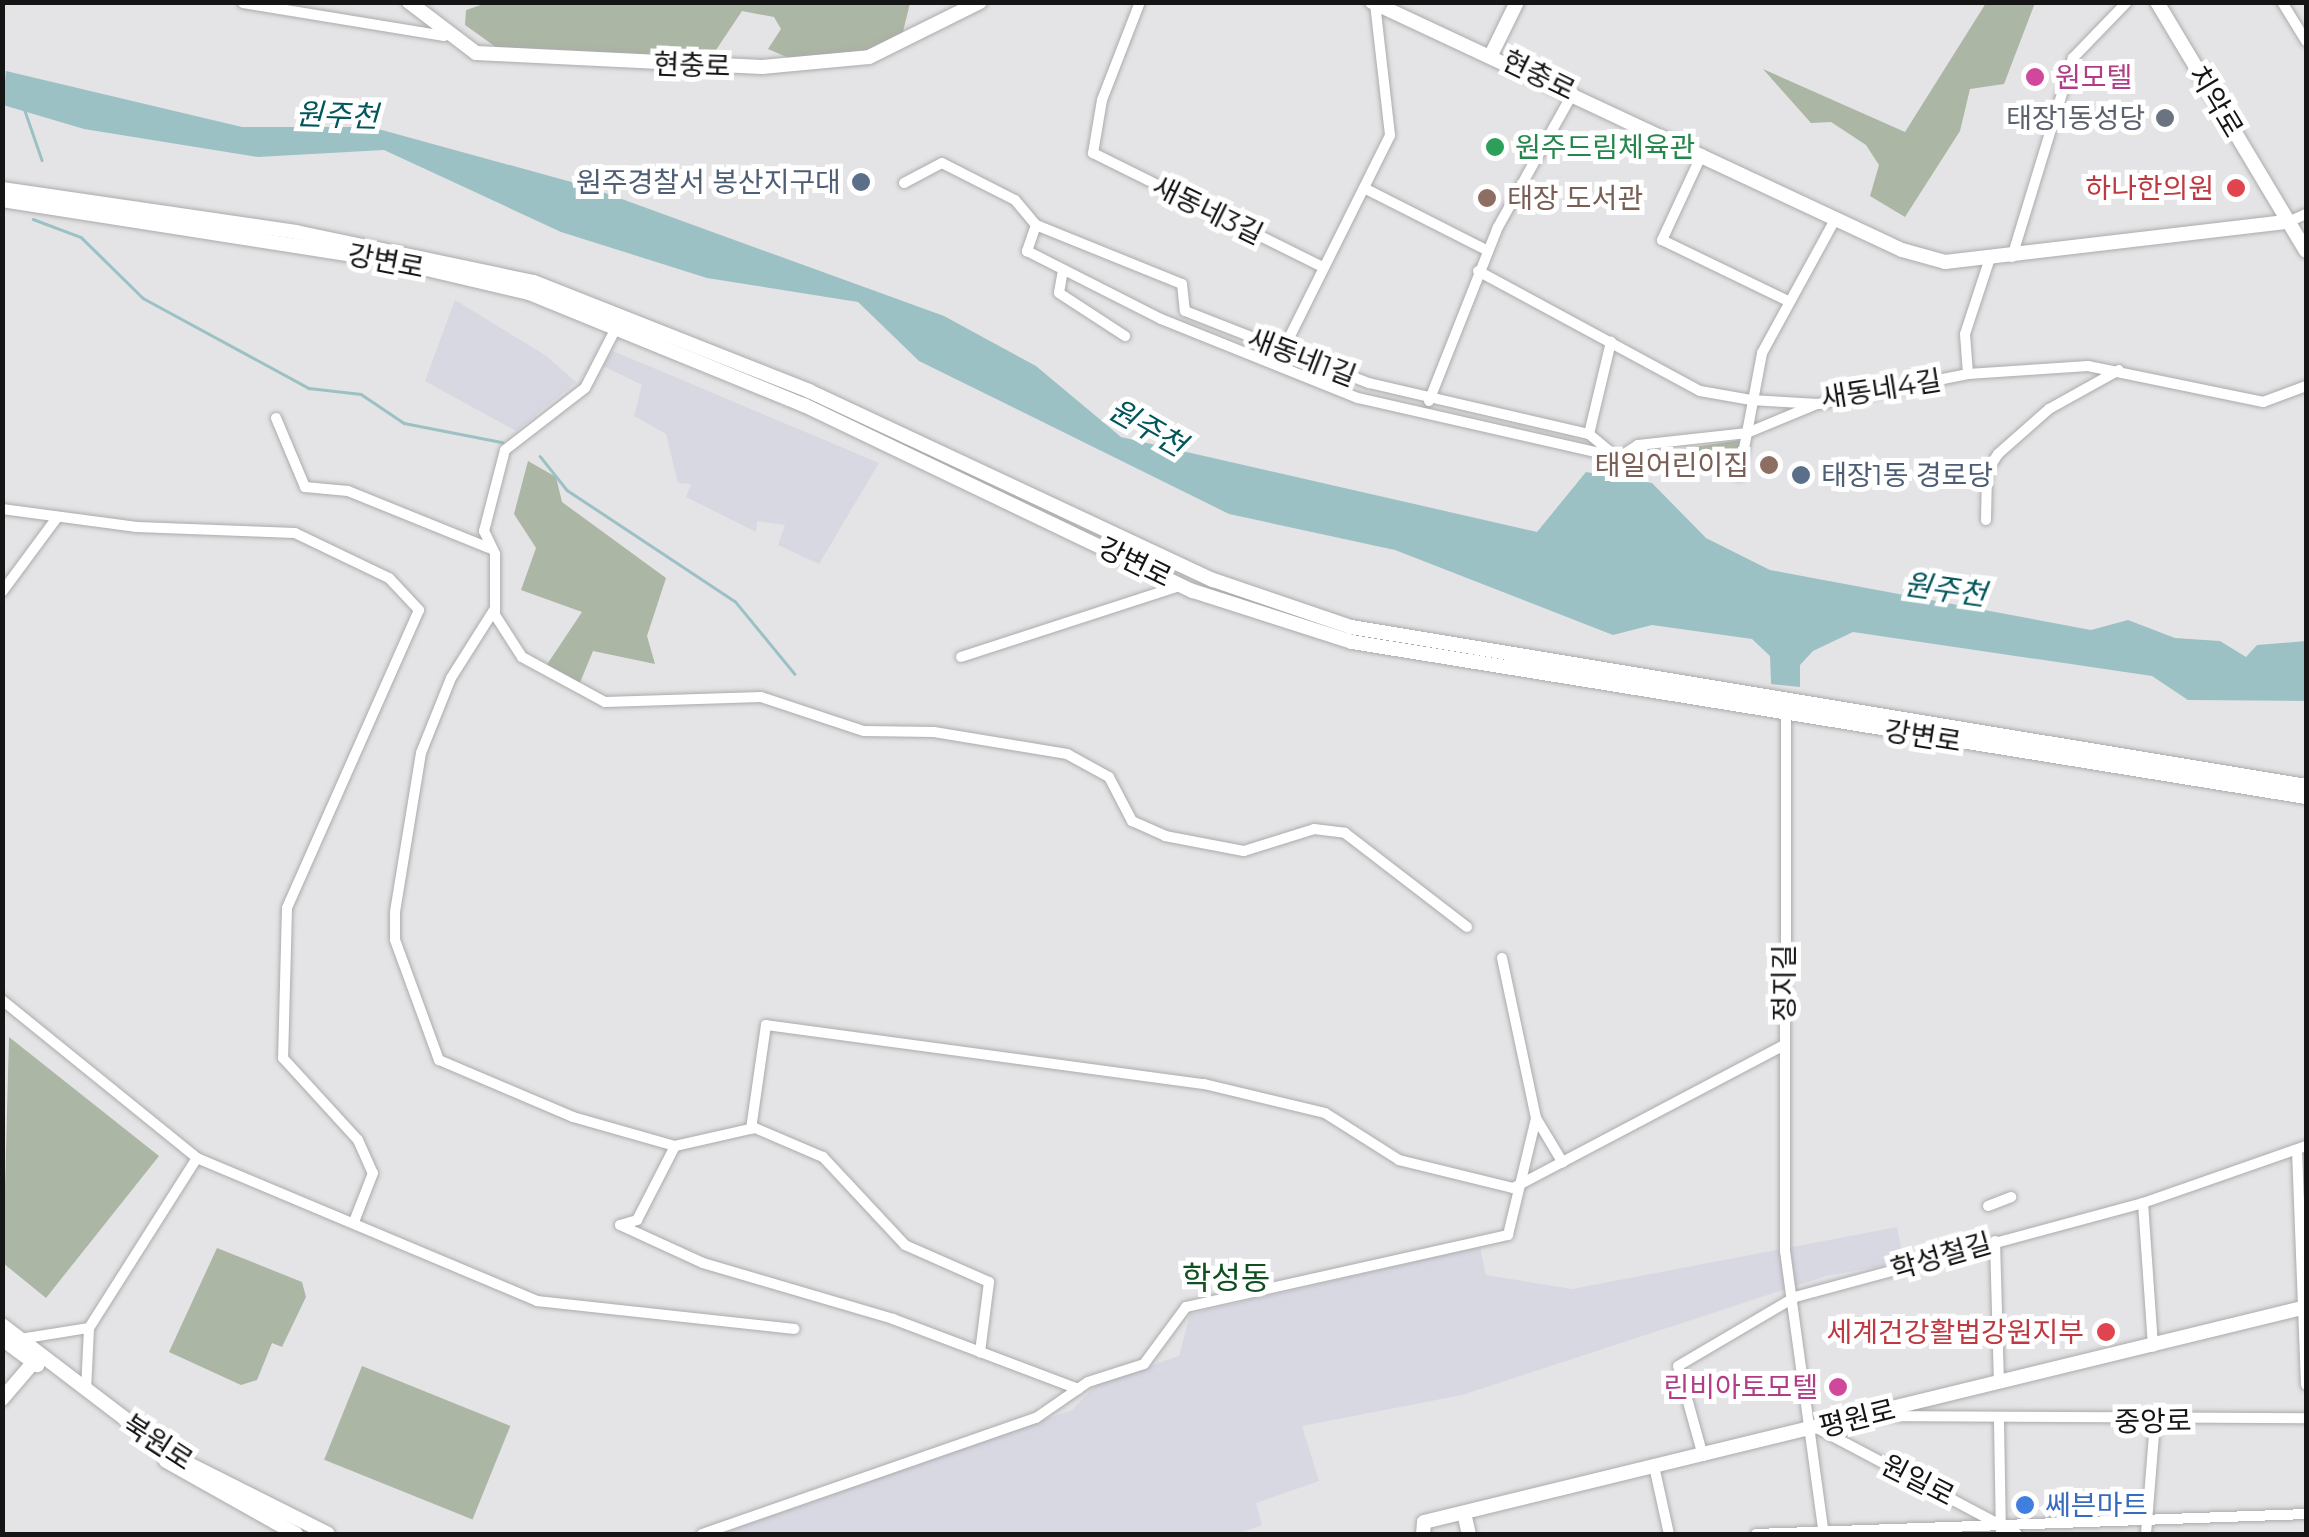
<!DOCTYPE html>
<html>
<head>
<meta charset="utf-8">
<style>
	body { margin:0 }
	#map { position:relative; width:2309px; height:1537px; overflow:hidden; background:#e4e4e6; font-family:Montserrat,"Noto Sans KR",sans-serif }
	div>[style] { position:absolute }
	[style*='--x'] { left:calc(var(--x)*1px); top:calc(var(--y)*1px); width:calc(var(--w)*1px); rotate:calc(var(--a)*1deg) }
	.built>* { inset:0; background:#d7d8e2 }
	.green>* { inset:0; background:#acb6a4; transform-origin:0 0 }
	.water>* { inset:0; background:#9cc1c4 }
	.stream>* { height:2.5px; margin:-1.25px; padding:0 1.25px; transform-origin:1.25px; border-radius:1.25px; background:#9cc1c4 }
	.roads { filter:drop-shadow(0 0 2px #ababad) drop-shadow(0 0 2px #ababad) }
	.street>* { height:10px; margin:-5px; padding:0 5px; transform-origin:5px; border-radius:5px; background:#fff }
	.secondary>* { height:14px; margin:-7px; padding:0 7px; transform-origin:7px; border-radius:7px; background:#fff }
	.dots>* { width:28px; height:28px; translate:-50% -50%; box-sizing:border-box; border:5px solid #fff; border-radius:50% }
	span { translate:-50% -50%; white-space:nowrap; text-align:center; line-height:1.15; -webkit-text-stroke:10px #fff; paint-order:stroke }
	.street-label { font-size:28px; color:#151516 }
	.hotel-label { font-size:28px; color:#b23c85 }
	.left { translate:0 -50%; text-align:left }
	.right { translate:-100% -50%; text-align:right }
	.worship-label { font-size:28px; color:#5b616d }
	.leisure-label { font-size:28px; color:#27864d }
	.service-label { font-size:28px; color:#4e5e75 }
	.health-label { font-size:28px; color:#be3a42 }
	.education-label { font-size:28px; color:#785e54 }
	.shop-label { font-size:28px; color:#366cbe }
	.water-label { font-size:30px; color:#01565c; font-style:italic }
	.quarter-label { font-size:32px; color:#105020 }
	.frame { position:absolute; inset:0; border:5px solid #151516; pointer-events:none }
</style>
</head>
<body>
<div id="map">
	<div class="built">
		<i style="clip-path:polygon(455px 300px,545px 355px,576px 382px,516px 431px,425px 381px)"></i>
		<i style="clip-path:polygon(613px 351px,879px 463px,819px 564px,778px 545px,785px 525px,757px 521px,756px 532px,686px 497px,691px 484px,678px 483px,666px 434px,634px 416px,642px 385px,603px 366px)"></i>
		<i style="clip-path:polygon(1897px 1227px,1904px 1262px,1826px 1276px,1462px 1395px,1302px 1426px,1319px 1481px,1256px 1503px,1262px 1525px,1237px 1534px,721px 1534px,1072px 1410px,1097px 1384px,1179px 1356px,1190px 1314px,1480px 1247px,1486px 1275px,1572px 1289px)"></i>
	</div>
	<div class="green">
		<i style="clip-path:polygon(490px 2px,910px 3px,902px 36px,882px 52px,789px 58px,768px 49px,781px 29px,774px 17px,742px 11px,708px 62px,500px 50px,465px 25px,466px 10px)"></i>
		<i style="clip-path:polygon(1986px 3px,2035px 3px,2004px 84px,1970px 89px,1960px 131px,1905px 217px,1870px 196px,1879px 165px,1866px 145px,1831px 122px,1811px 123px,1763px 69px,1905px 132px)"></i>
		<i style="clip-path:polygon(1741px 440px,1737px 470px,1640px 455px)"></i>
		<i style="clip-path:polygon(528px 461px,556px 477px,562px 502px,666px 578px,647px 636px,655px 664px,593px 651px,579px 685px,546px 666px,582px 612px,521px 590px,536px 548px,514px 514px)"></i>
		<i style="clip-path:polygon(9px 1037px,159px 1156px,46px 1298px,3px 1263px)"></i>
		<i style="clip-path:polygon(217px 1248px,302px 1282px,306px 1297px,282px 1347px,272px 1343px,257px 1380px,241px 1385px,169px 1352px)"></i>
		<i style="left:362px;top:1366px;width:160px;height:101px;rotate:22deg"></i>
	</div>
	<div class="water">
		<i style="clip-path:polygon(6px 71px,242px 127px,371px 127px,586px 186px,944px 316px,1036px 366px,1121px 437px,1537px 532px,1586px 472px,1652px 483px,1706px 538px,1770px 570px,2091px 630px,2128px 620px,2175px 638px,2220px 641px,2246px 657px,2257px 645px,2306px 641px,2306px 701px,2188px 700px,2152px 676px,1853px 632px,1813px 651px,1800px 665px,1800px 687px,1771px 684px,1770px 656px,1752px 639px,1652px 625px,1613px 635px,1395px 550px,1229px 514px,919px 361px,858px 302px,707px 278px,561px 232px,384px 150px,258px 157px,84px 129px,3px 105px)"></i>
	</div>
	<div class="stream">
		<i style="--x:24;--y:108;--w:55;--a:70.9"></i>
		<i style="--x:33;--y:219;--w:51;--a:20.6"></i>
		<i style="--x:81;--y:237;--w:87;--a:44.5"></i>
		<i style="--x:143;--y:298;--w:189;--a:28.5"></i>
		<i style="--x:309;--y:388;--w:52;--a:6.6"></i>
		<i style="--x:361;--y:394;--w:52;--a:34"></i>
		<i style="--x:404;--y:423;--w:100;--a:11"></i>
		<i style="--x:540;--y:456;--w:43;--a:51.5"></i>
		<i style="--x:567;--y:490;--w:201;--a:33.5"></i>
		<i style="--x:735;--y:601;--w:94;--a:50.6"></i>
	</div>
	<div class="roads">
		<div class="street">
			<i style="--x:1140;--y:2;--w:105;--a:111.2"></i>
			<i style="--x:1102;--y:100;--w:54;--a:99.6"></i>
			<i style="--x:1093;--y:153;--w:257;--a:26.4"></i>
			<i style="--x:2282;--y:2;--w:46;--a:58.4"></i>
			<i style="--x:243;--y:3;--w:204;--a:9.3"></i>
			<i style="--x:1702;--y:154;--w:95;--a:114.9"></i>
			<i style="--x:1662;--y:240;--w:140;--a:25.8"></i>
			<i style="--x:904;--y:183;--w:43;--a:-27.8"></i>
			<i style="--x:942;--y:163;--w:82;--a:26.9"></i>
			<i style="--x:1015;--y:200;--w:33;--a:50"></i>
			<i style="--x:1036;--y:225;--w:157;--a:22"></i>
			<i style="--x:1182;--y:284;--w:27;--a:84"></i>
			<i style="--x:1185;--y:311;--w:198;--a:21.4"></i>
			<i style="--x:1369;--y:383;--w:226;--a:13.1"></i>
			<i style="--x:1589;--y:434;--w:38;--a:40"></i>
			<i style="--x:1364;--y:188;--w:139;--a:26.9"></i>
			<i style="--x:2288;--y:222;--w:20;--a:-24"></i>
			<i style="--x:1036;--y:225;--w:28;--a:109"></i>
			<i style="--x:1027;--y:251;--w:150;--a:26.9"></i>
			<i style="--x:1161;--y:319;--w:212;--a:21.9"></i>
			<i style="--x:1358;--y:398;--w:266;--a:12.8"></i>
			<i style="--x:2012;--y:257;--w:208;--a:-73"></i>
			<i style="--x:2073;--y:58;--w:78;--a:-46"></i>
			<i style="--x:1063;--y:270;--w:23;--a:100"></i>
			<i style="--x:1059;--y:293;--w:79;--a:33.1"></i>
			<i style="--x:1478;--y:271;--w:252;--a:28.4"></i>
			<i style="--x:1700;--y:391;--w:52;--a:10"></i>
			<i style="--x:1751;--y:400;--w:67;--a:3.4"></i>
			<i style="--x:1818;--y:404;--w:153;--a:-11.3"></i>
			<i style="--x:1968;--y:374;--w:120;--a:-3.8"></i>
			<i style="--x:2088;--y:366;--w:179;--a:11.6"></i>
			<i style="--x:2263;--y:402;--w:46;--a:-20.4"></i>
			<i style="--x:615;--y:330;--w:65;--a:117.3"></i>
			<i style="--x:585;--y:388;--w:101;--a:142.2"></i>
			<i style="--x:505;--y:450;--w:84;--a:104.5"></i>
			<i style="--x:484;--y:531;--w:25;--a:64"></i>
			<i style="--x:495;--y:554;--w:61;--a:90"></i>
			<i style="--x:495;--y:615;--w:50;--a:57.3"></i>
			<i style="--x:522;--y:657;--w:94;--a:28.5"></i>
			<i style="--x:605;--y:702;--w:156;--a:-1.8"></i>
			<i style="--x:761;--y:697;--w:108;--a:18.3"></i>
			<i style="--x:864;--y:731;--w:70;--a:0.8"></i>
			<i style="--x:934;--y:732;--w:135;--a:9.4"></i>
			<i style="--x:1067;--y:754;--w:48;--a:28.7"></i>
			<i style="--x:1109;--y:777;--w:50;--a:62.4"></i>
			<i style="--x:1132;--y:821;--w:36;--a:24"></i>
			<i style="--x:1165;--y:836;--w:80;--a:10.8"></i>
			<i style="--x:1244;--y:851;--w:73;--a:-17.4"></i>
			<i style="--x:1314;--y:829;--w:31;--a:7"></i>
			<i style="--x:1345;--y:833;--w:154;--a:37.6"></i>
			<i style="--x:1283;--y:350;--w:240;--a:-63.5"></i>
			<i style="--x:1390;--y:135;--w:133;--a:-96.5"></i>
			<i style="--x:1968;--y:374;--w:40;--a:-94.3"></i>
			<i style="--x:1965;--y:334;--w:77;--a:-71.8"></i>
			<i style="--x:1429;--y:401;--w:187;--a:-68.4"></i>
			<i style="--x:1498;--y:227;--w:154;--a:-60.8"></i>
			<i style="--x:276;--y:418;--w:75;--a:67.2"></i>
			<i style="--x:305;--y:487;--w:43;--a:5.3"></i>
			<i style="--x:348;--y:491;--w:152;--a:22"></i>
			<i style="--x:1589;--y:434;--w:95;--a:-76.6"></i>
			<i style="--x:1618;--y:458;--w:24;--a:-33"></i>
			<i style="--x:1638;--y:445;--w:110;--a:-6.3"></i>
			<i style="--x:1747;--y:433;--w:76;--a:-22.5"></i>
			<i style="--x:1739;--y:475;--w:124;--a:-79.3"></i>
			<i style="--x:1762;--y:353;--w:154;--a:-61.3"></i>
			<i style="--x:2;--y:509;--w:136;--a:7.6"></i>
			<i style="--x:137;--y:527;--w:158;--a:2.2"></i>
			<i style="--x:295;--y:533;--w:104;--a:25.6"></i>
			<i style="--x:389;--y:578;--w:44;--a:46.8"></i>
			<i style="--x:419;--y:610;--w:326;--a:113.9"></i>
			<i style="--x:287;--y:908;--w:150;--a:91.5"></i>
			<i style="--x:283;--y:1058;--w:111;--a:47.6"></i>
			<i style="--x:358;--y:1140;--w:36;--a:66"></i>
			<i style="--x:373;--y:1173;--w:53;--a:111.2"></i>
			<i style="--x:1986;--y:520;--w:49;--a:-88.8"></i>
			<i style="--x:1987;--y:471;--w:20;--a:-57"></i>
			<i style="--x:1998;--y:454;--w:68;--a:-41.4"></i>
			<i style="--x:2049;--y:409;--w:80;--a:-29.1"></i>
			<i style="--x:2;--y:592;--w:91;--a:-53.5"></i>
			<i style="--x:494;--y:610;--w:80;--a:122.3"></i>
			<i style="--x:451;--y:678;--w:81;--a:111.8"></i>
			<i style="--x:421;--y:753;--w:161;--a:99.3"></i>
			<i style="--x:395;--y:912;--w:28;--a:90"></i>
			<i style="--x:395;--y:940;--w:128;--a:69.9"></i>
			<i style="--x:439;--y:1060;--w:146;--a:23"></i>
			<i style="--x:573;--y:1117;--w:106;--a:15.9"></i>
			<i style="--x:675;--y:1146;--w:82;--a:-12.7"></i>
			<i style="--x:755;--y:1128;--w:74;--a:23.1"></i>
			<i style="--x:823;--y:1157;--w:120;--a:47"></i>
			<i style="--x:905;--y:1245;--w:92;--a:23.8"></i>
			<i style="--x:989;--y:1282;--w:71;--a:97.3"></i>
			<i style="--x:961;--y:657;--w:232;--a:-18"></i>
			<i style="--x:1786;--y:716;--w:535;--a:90.11"></i>
			<i style="--x:1785;--y:1251;--w:286;--a:82.2"></i>
			<i style="--x:1502;--y:958;--w:164;--a:78"></i>
			<i style="--x:1536;--y:1118;--w:52;--a:59"></i>
			<i style="--x:2;--y:1000;--w:251;--a:39"></i>
			<i style="--x:197;--y:1158;--w:369;--a:22.8"></i>
			<i style="--x:537;--y:1301;--w:259;--a:6.2"></i>
			<i style="--x:751;--y:1129;--w:105;--a:-81.8"></i>
			<i style="--x:766;--y:1025;--w:442;--a:7.7"></i>
			<i style="--x:1204;--y:1084;--w:124;--a:13.5"></i>
			<i style="--x:1325;--y:1113;--w:88;--a:32.4"></i>
			<i style="--x:1399;--y:1160;--w:117;--a:13.8"></i>
			<i style="--x:1513;--y:1188;--w:306;--a:-27.8"></i>
			<i style="--x:2297;--y:1150;--w:235;--a:87.8"></i>
			<i style="--x:2143;--y:1203;--w:144;--a:86"></i>
			<i style="--x:1988;--y:1206;--w:25;--a:-21"></i>
			<i style="--x:620;--y:1225;--w:91;--a:24.6"></i>
			<i style="--x:703;--y:1263;--w:198;--a:16.4"></i>
			<i style="--x:893;--y:1319;--w:198;--a:20.7"></i>
			<i style="--x:620;--y:1225;--w:18;--a:-16"></i>
			<i style="--x:637;--y:1220;--w:83;--a:-62.8"></i>
			<i style="--x:1995;--y:1241;--w:140;--a:88.4"></i>
			<i style="--x:20;--y:1339;--w:70;--a:-9.1"></i>
			<i style="--x:86;--y:1390;--w:62;--a:-87.2"></i>
			<i style="--x:89;--y:1328;--w:201;--a:-57.6"></i>
			<i style="--x:1873;--y:1416;--w:433;--a:0.3"></i>
			<i style="--x:1999;--y:1422;--w:112;--a:89"></i>
			<i style="--x:1817;--y:1428;--w:226;--a:27.9"></i>
			<i style="--x:1703;--y:1456;--w:93;--a:-105.5"></i>
			<i style="--x:1678;--y:1366;--w:136;--a:-30.5"></i>
			<i style="--x:1795;--y:1297;--w:360;--a:-15.1"></i>
			<i style="--x:2143;--y:1203;--w:173;--a:-19.3"></i>
			<i style="--x:1654;--y:1466;--w:70;--a:77.6"></i>
			<i style="--x:702;--y:1534;--w:354;--a:-19.2"></i>
			<i style="--x:1036;--y:1418;--w:63;--a:-34.7"></i>
			<i style="--x:1088;--y:1382;--w:59;--a:-17.8"></i>
			<i style="--x:1144;--y:1364;--w:71;--a:-53.6"></i>
			<i style="--x:1186;--y:1307;--w:330;--a:-12.6"></i>
			<i style="--x:1508;--y:1235;--w:120;--a:-76.5"></i>
			<i style="--x:1756;--y:1534;--w:550;--a:-2.08"></i>
			<i style="--x:2146;--y:1534;--w:112;--a:-85.4"></i>
		</div>
		<div class="secondary">
			<i style="--x:409;--y:2;--w:84;--a:37.3"></i>
			<i style="--x:476;--y:53;--w:286;--a:2.8"></i>
			<i style="--x:762;--y:67;--w:107;--a:-5.3"></i>
			<i style="--x:869;--y:57;--w:124;--a:-26.4"></i>
			<i style="--x:1372;--y:2;--w:585;--a:25.08"></i>
			<i style="--x:1902;--y:250;--w:45;--a:15.6"></i>
			<i style="--x:1945;--y:262;--w:345;--a:-6.7"></i>
			<i style="--x:2157;--y:2;--w:290;--a:59.1"></i>
			<i style="--x:1492;--y:53;--w:57;--a:-63.9"></i>
			<i style="--x:2;--y:189;--w:297;--a:8.3"></i>
			<i style="--x:296;--y:232;--w:243;--a:11.9"></i>
			<i style="--x:534;--y:282;--w:296;--a:21.6"></i>
			<i style="--x:809;--y:391;--w:446;--a:25.1"></i>
			<i style="--x:1213;--y:580;--w:146;--a:18.8"></i>
			<i style="--x:1351;--y:627;--w:968;--a:9.45"></i>
			<i style="--x:2;--y:200;--w:396;--a:8.9"></i>
			<i style="--x:393;--y:261;--w:140;--a:13.2"></i>
			<i style="--x:529;--y:293;--w:297;--a:22.2"></i>
			<i style="--x:804;--y:405;--w:431;--a:25.6"></i>
			<i style="--x:1193;--y:591;--w:167;--a:17.8"></i>
			<i style="--x:1352;--y:642;--w:967;--a:9.23"></i>
			<i style="--x:2;--y:1325;--w:218;--a:37.3"></i>
			<i style="--x:175;--y:1457;--w:171;--a:26.7"></i>
			<i style="--x:2;--y:1339;--w:44;--a:36.6"></i>
			<i style="--x:2;--y:1399;--w:55;--a:-49.4"></i>
			<i style="--x:166;--y:1461;--w:149;--a:29.3"></i>
			<i style="--x:1464;--y:1513;--w:22;--a:77"></i>
			<i style="--x:1423;--y:1534;--w:12;--a:-85"></i>
			<i style="--x:1424;--y:1522;--w:908;--a:-13.7"></i>
		</div>
	</div>
	<div class="dots">
		<i style="left:2035px;top:77px;background:#d1479c"></i>
		<i style="left:2165px;top:118px;background:#6b7280"></i>
		<i style="left:1495px;top:147px;background:#2e9e5b"></i>
		<i style="left:861px;top:182px;background:#5c6f8a"></i>
		<i style="left:2236px;top:188px;background:#e0444e"></i>
		<i style="left:1487px;top:198px;background:#8d6e63"></i>
		<i style="left:1769px;top:465px;background:#8d6e63"></i>
		<i style="left:1801px;top:475px;background:#5c6f8a"></i>
		<i style="left:2106px;top:1332px;background:#e0444e"></i>
		<i style="left:1838px;top:1387px;background:#d1479c"></i>
		<i style="left:2025px;top:1505px;background:#3f7fe0"></i>
	</div>
	<div class="street-label">
		<span style="left:692px;top:65px;rotate:2deg">현충로</span>
		<span style="left:1539px;top:75px;rotate:26deg">현충로</span>
		<span style="left:2216px;top:101px;rotate:59deg">치악로</span>
		<span style="left:1208px;top:210px;rotate:26deg">새동네3길</span>
		<span style="left:386px;top:261px;rotate:11deg">강변로</span>
		<span style="left:1302px;top:357px;rotate:21deg">새동네1길</span>
		<span style="left:1881px;top:389px;rotate:-9deg">새동네4길</span>
		<span style="left:1135px;top:562px;rotate:26deg">강변로</span>
		<span style="left:1923px;top:736px;rotate:9deg">강변로</span>
		<span style="left:1784px;top:983px;rotate:-90deg">정지길</span>
		<span style="left:1941px;top:1256px;rotate:-16deg">학성철길</span>
		<span style="left:1857px;top:1418px;rotate:-14deg">평원로</span>
		<span style="left:2153px;top:1421px;rotate:-1deg">중앙로</span>
		<span style="left:158px;top:1442px;rotate:33deg">북원로</span>
		<span style="left:1918px;top:1480px;rotate:27deg">원일로</span>
	</div>
	<div class="hotel-label">
		<span class="left" style="left:2055px;top:77px">원모텔</span>
		<span class="right" style="left:1818px;top:1387px">린비아토모텔</span>
	</div>
	<div class="worship-label">
		<span class="right" style="left:2145px;top:118px">태장1동성당</span>
	</div>
	<div class="leisure-label">
		<span class="left" style="left:1515px;top:147px">원주드림체육관</span>
	</div>
	<div class="service-label">
		<span class="right" style="left:841px;top:182px">원주경찰서 봉산지구대</span>
		<span class="left" style="left:1821px;top:475px">태장1동 경로당</span>
	</div>
	<div class="health-label">
		<span class="right" style="left:2214px;top:188px">하나한의원</span>
		<span class="right" style="left:2084px;top:1332px">세계건강활법강원지부</span>
	</div>
	<div class="education-label">
		<span class="left" style="left:1507px;top:198px">태장 도서관</span>
		<span class="right" style="left:1749px;top:465px">태일어린이집</span>
	</div>
	<div class="shop-label">
		<span class="left" style="left:2045px;top:1505px">쎄븐마트</span>
	</div>
	<div class="water-label">
		<span style="left:337px;top:116px;rotate:2deg">원주천</span>
		<span style="left:1147px;top:428px;rotate:30deg">원주천</span>
		<span style="left:1945px;top:590px;rotate:8deg">원주천</span>
	</div>
	<div class="quarter-label">
		<span style="left:1226px;top:1278px">학성동</span>
	</div>
	<div class="frame"></div>
</div>
</body>
</html>
